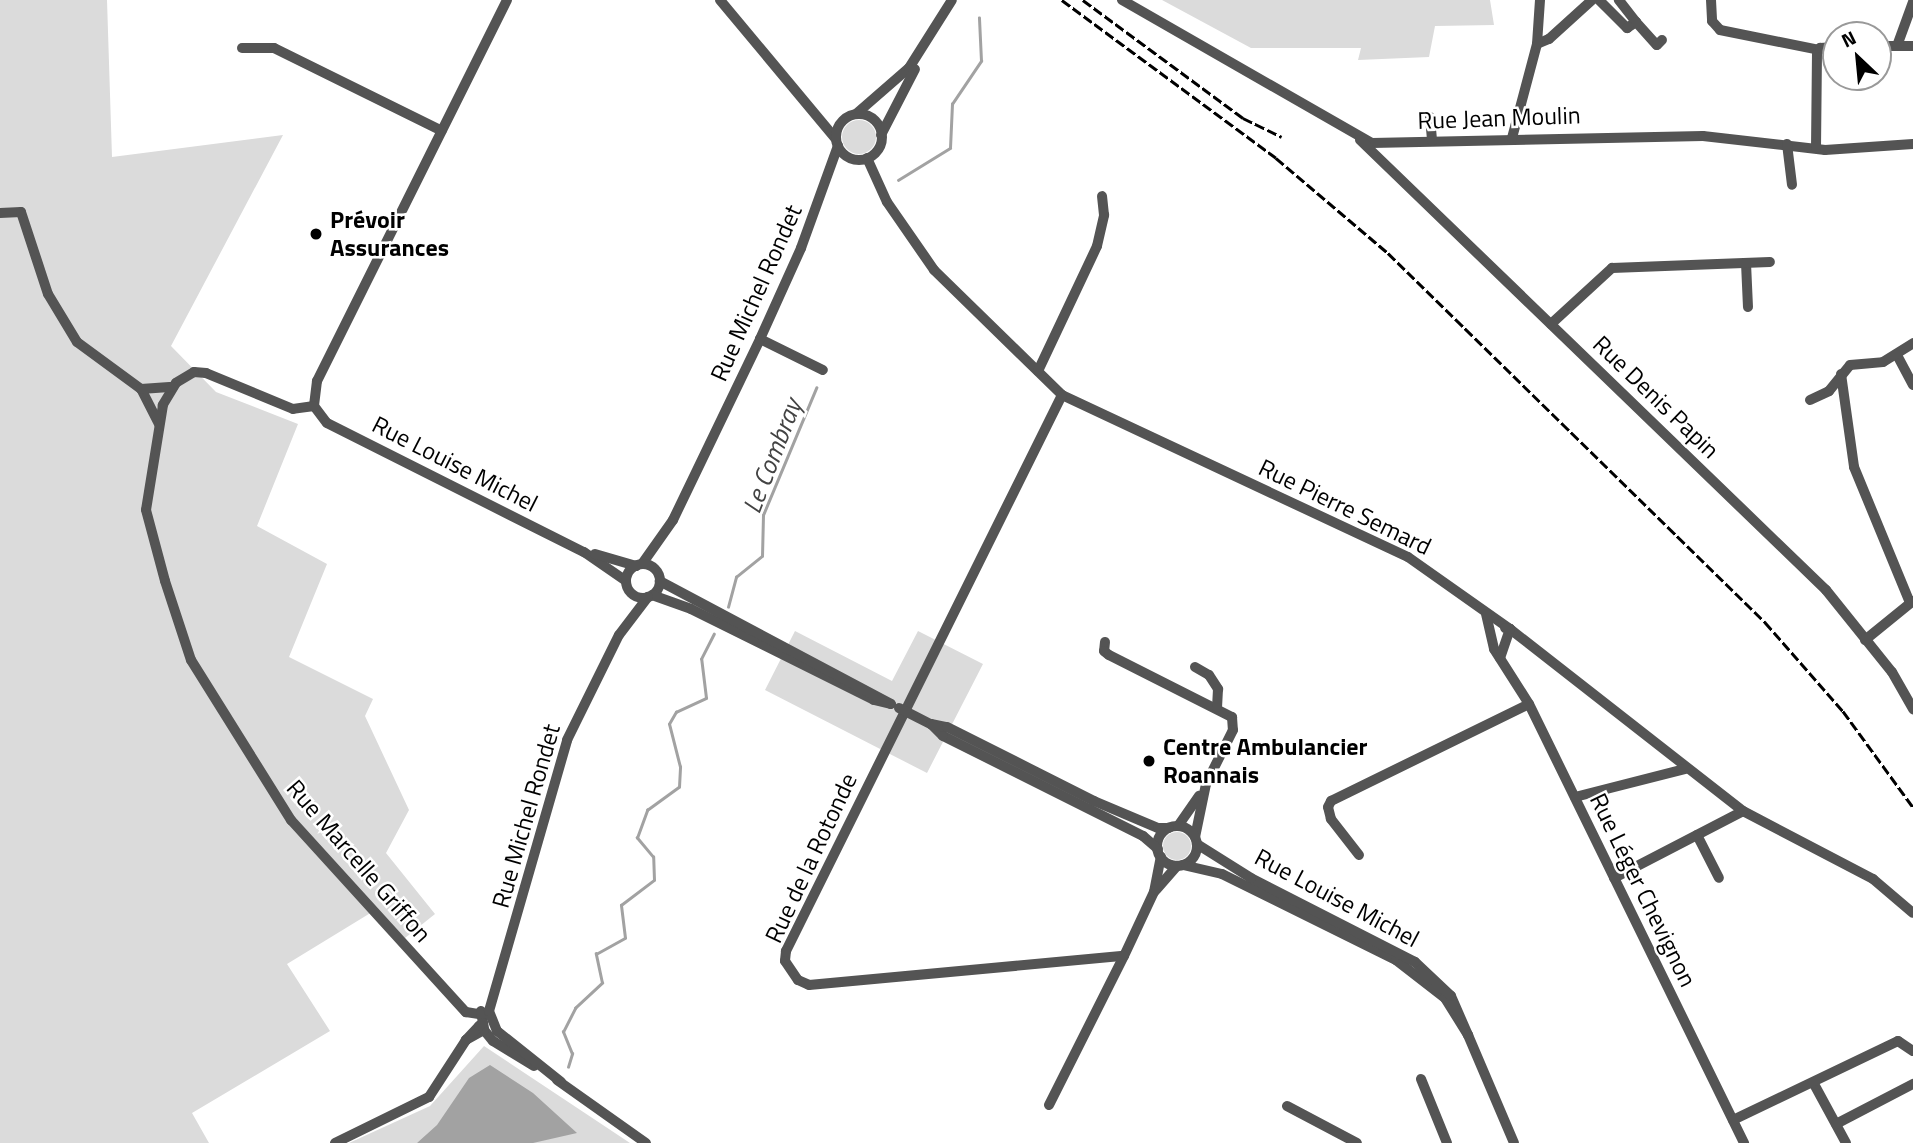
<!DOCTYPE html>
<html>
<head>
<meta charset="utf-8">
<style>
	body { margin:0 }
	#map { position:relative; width:1913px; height:1143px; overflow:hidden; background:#fff; font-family:"Titillium Web",sans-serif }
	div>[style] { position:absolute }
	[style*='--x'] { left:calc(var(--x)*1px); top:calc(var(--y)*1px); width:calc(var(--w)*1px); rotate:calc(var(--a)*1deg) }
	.green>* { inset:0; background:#dbdbdb }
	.round { border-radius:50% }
	.water>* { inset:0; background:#a2a2a2 }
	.stream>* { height:2.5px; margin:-1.25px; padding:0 1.25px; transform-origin:1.25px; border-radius:1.25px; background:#a2a2a2 }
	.minor>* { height:10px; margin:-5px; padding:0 5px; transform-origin:5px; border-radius:5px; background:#545454 }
	.minor>.ring { margin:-5px; padding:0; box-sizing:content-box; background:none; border:10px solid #545454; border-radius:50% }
	.rail>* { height:2.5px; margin-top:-1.25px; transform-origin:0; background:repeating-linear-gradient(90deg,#000 0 10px,transparent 0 13.5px) }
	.dots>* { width:19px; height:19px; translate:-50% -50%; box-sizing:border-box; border:4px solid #fff; border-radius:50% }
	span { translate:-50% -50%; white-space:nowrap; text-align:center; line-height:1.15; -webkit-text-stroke:5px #fff; paint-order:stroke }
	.street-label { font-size:24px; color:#000 }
	.poi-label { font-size:24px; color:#000; font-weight:700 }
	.left { translate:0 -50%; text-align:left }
	.water-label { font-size:26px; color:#434343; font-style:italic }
	.north { position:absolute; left:1822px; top:21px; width:70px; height:70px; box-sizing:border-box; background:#fff; border:2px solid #999; border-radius:50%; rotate:334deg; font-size:19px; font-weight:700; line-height:28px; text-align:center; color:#000 }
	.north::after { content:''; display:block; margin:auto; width:24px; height:32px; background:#000; clip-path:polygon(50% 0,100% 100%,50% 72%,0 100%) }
</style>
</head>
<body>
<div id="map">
	<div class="green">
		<i style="clip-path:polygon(0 0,107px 0,112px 157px,283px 135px,171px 346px,216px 392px,298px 424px,257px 526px,327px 564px,289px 657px,373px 699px,365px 716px,409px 810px,386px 853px,435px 914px,405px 938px,377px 909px,287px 964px,330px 1031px,192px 1113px,209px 1143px,0 1143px)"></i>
		<i style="clip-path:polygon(1162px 0,1490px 0,1494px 25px,1435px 26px,1429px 57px,1358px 60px,1361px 48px,1251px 48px)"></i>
		<i class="round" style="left:842px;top:120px;width:34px;height:34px"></i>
		<i style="clip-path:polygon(795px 631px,892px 681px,918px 631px,983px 664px,927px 773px,765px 690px)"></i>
		<i class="round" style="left:1163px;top:832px;width:28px;height:28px"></i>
		<i style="clip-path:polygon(484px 1046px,630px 1143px,349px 1143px,430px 1106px)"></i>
	</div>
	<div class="water">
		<i style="clip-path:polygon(490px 1065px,533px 1093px,577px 1133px,533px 1143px,417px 1143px,437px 1125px,469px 1078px)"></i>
	</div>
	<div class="stream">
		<i style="--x:898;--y:180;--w:61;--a:-31.6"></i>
		<i style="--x:950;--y:148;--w:44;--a:-87.4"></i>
		<i style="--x:952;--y:104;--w:52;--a:-56"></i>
		<i style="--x:981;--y:61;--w:43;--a:-92.7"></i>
		<i style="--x:728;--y:607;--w:31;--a:-75"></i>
		<i style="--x:736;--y:577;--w:33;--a:-39"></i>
		<i style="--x:762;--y:556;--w:41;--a:-88.6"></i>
		<i style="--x:763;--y:515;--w:138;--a:-67.3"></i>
		<i style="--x:568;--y:1067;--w:14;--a:-73"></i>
		<i style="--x:572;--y:1054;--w:24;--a:-112"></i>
		<i style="--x:563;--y:1032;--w:27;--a:-63"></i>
		<i style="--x:575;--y:1008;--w:37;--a:-43"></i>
		<i style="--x:602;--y:983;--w:30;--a:-102"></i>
		<i style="--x:596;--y:954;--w:33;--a:-29"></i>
		<i style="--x:625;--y:938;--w:33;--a:-97"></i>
		<i style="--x:621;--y:905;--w:41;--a:-37.1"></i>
		<i style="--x:654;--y:880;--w:23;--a:-92"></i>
		<i style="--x:653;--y:857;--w:25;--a:-130"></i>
		<i style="--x:637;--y:838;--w:30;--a:-70"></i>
		<i style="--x:647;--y:810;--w:39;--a:-36"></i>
		<i style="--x:679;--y:787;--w:20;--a:-87"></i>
		<i style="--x:680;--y:767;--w:44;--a:-104.3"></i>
		<i style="--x:669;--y:724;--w:14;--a:-60"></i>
		<i style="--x:676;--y:712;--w:33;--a:-25"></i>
		<i style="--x:706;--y:698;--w:39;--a:-97"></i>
		<i style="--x:701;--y:659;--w:28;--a:-63"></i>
	</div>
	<div class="minor">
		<i style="--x:507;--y:0;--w:426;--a:116.5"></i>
		<i style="--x:317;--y:381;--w:25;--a:97"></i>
		<i style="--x:314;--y:406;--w:21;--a:53"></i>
		<i style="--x:327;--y:423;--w:288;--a:26.7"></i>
		<i style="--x:584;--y:552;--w:51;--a:34.6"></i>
		<i style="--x:720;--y:0;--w:181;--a:50.2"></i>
		<i style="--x:1122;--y:0;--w:288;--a:29.8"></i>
		<i style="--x:1372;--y:143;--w:331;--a:-1.2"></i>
		<i style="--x:1703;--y:136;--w:123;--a:6.5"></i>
		<i style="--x:1825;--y:150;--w:88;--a:-3.9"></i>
		<i style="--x:1599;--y:0;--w:40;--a:45"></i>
		<i style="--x:1627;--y:28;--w:11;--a:-34"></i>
		<i style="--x:1636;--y:22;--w:28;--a:-128"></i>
		<i style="--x:1711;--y:0;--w:21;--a:87"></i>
		<i style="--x:1712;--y:21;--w:12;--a:48"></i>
		<i style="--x:1720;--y:30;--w:101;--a:11.4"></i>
		<i style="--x:1636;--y:22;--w:31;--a:48"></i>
		<i style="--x:1657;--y:45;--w:7;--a:-45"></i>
		<i style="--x:1537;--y:44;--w:13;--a:-23"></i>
		<i style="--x:1549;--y:39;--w:58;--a:-42.2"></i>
		<i style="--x:1878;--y:46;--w:35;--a:0"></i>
		<i style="--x:1897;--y:46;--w:47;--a:-70"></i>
		<i style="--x:242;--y:48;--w:32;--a:0"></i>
		<i style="--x:274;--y:48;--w:187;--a:26.3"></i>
		<i style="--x:856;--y:114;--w:70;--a:-41"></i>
		<i style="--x:909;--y:68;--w:80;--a:-57.7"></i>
		<i class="ring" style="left:836px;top:114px;width:36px;height:36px"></i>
		<i style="--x:1430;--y:117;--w:24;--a:85"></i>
		<i style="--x:881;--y:135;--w:74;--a:-62.7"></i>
		<i style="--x:1512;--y:138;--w:97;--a:-75.1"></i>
		<i style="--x:1537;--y:44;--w:44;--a:-86.1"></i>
		<i style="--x:1360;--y:140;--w:648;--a:44"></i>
		<i style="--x:1826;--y:590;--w:105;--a:51.2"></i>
		<i style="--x:1892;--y:672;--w:43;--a:60.4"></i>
		<i style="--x:1787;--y:144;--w:41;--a:83"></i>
		<i style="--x:1816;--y:148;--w:94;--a:-89.4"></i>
		<i style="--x:1817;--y:54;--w:7;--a:-63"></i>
		<i style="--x:1820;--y:48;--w:16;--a:-4"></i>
		<i style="--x:867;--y:158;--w:48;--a:65.6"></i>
		<i style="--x:887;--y:202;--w:83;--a:55.3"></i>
		<i style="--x:934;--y:270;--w:179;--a:44.3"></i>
		<i style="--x:1062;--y:395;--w:382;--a:25.1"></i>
		<i style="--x:1408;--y:557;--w:125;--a:35.2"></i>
		<i style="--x:1510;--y:629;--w:296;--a:38"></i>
		<i style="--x:1743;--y:811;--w:147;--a:27.6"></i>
		<i style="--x:1873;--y:879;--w:52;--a:40.4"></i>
		<i style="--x:0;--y:213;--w:21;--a:-3"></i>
		<i style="--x:21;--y:212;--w:86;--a:71.8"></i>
		<i style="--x:48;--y:294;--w:56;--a:58.9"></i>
		<i style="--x:77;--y:342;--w:79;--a:36.3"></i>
		<i style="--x:1746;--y:263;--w:44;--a:87.4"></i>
		<i style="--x:1551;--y:324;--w:83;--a:-42.6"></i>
		<i style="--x:1612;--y:268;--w:158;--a:-2.2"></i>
		<i style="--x:760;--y:339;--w:70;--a:26.2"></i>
		<i style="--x:1897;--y:355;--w:34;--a:62"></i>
		<i style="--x:1038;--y:371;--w:138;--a:-64.7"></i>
		<i style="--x:1097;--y:246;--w:32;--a:-77"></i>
		<i style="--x:1104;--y:215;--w:19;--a:-96"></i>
		<i style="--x:1841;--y:374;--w:94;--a:82"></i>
		<i style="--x:1854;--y:467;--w:147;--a:67.6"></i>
		<i style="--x:1062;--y:395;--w:621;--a:116.4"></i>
		<i style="--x:786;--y:951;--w:10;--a:96"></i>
		<i style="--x:785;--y:961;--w:23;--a:56"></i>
		<i style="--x:798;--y:980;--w:12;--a:24"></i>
		<i style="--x:809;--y:985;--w:316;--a:-5.3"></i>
		<i style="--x:1124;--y:956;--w:71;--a:-64.9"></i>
		<i style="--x:1154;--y:892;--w:36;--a:-79"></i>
		<i style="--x:1810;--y:400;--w:21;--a:-25"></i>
		<i style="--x:1829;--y:391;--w:33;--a:-51"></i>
		<i style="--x:1850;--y:365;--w:33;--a:-5"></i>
		<i style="--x:1883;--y:362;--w:36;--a:-32"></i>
		<i style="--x:314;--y:406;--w:21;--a:172"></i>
		<i style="--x:293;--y:409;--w:94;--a:-157.5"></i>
		<i style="--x:206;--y:373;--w:12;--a:-175"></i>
		<i style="--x:194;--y:372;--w:21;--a:149"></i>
		<i style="--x:176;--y:383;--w:26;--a:121"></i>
		<i style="--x:163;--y:405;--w:106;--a:99.2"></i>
		<i style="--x:146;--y:510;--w:73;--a:75"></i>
		<i style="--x:165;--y:581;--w:83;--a:71.8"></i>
		<i style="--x:191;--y:660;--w:189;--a:58"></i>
		<i style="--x:291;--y:820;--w:260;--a:47.7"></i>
		<i style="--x:466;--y:1012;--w:18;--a:9"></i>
		<i style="--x:159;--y:424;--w:39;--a:-117"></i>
		<i style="--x:141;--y:389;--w:32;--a:-4"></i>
		<i style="--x:595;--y:554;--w:43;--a:16.3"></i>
		<i style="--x:642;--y:564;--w:54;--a:-54.8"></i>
		<i style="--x:673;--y:520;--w:201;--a:-64.3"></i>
		<i style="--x:760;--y:339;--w:100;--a:-65.7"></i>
		<i style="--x:801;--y:248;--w:109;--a:-70.1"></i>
		<i class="ring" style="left:626px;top:564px;width:24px;height:24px"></i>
		<i style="--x:652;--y:595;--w:41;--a:19.7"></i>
		<i style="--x:691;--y:609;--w:204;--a:26.4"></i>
		<i style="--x:874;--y:700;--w:17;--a:13"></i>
		<i style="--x:891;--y:704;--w:262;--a:-152"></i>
		<i style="--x:1486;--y:614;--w:36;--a:77"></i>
		<i style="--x:1494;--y:649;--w:65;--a:57.5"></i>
		<i style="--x:1529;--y:704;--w:489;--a:63.9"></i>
		<i style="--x:1865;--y:640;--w:62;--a:-39.1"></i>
		<i style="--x:1105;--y:642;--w:9;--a:96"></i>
		<i style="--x:1104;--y:651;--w:6;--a:39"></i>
		<i style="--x:1109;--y:655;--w:138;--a:26.8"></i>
		<i style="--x:1232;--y:717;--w:13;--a:86"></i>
		<i style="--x:1233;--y:730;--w:60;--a:116.6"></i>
		<i style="--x:1206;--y:784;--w:54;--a:101.7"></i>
		<i style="--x:1500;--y:658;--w:31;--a:-71"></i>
		<i style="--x:1510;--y:629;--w:5;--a:-169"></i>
		<i style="--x:1195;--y:667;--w:16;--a:30"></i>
		<i style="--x:1209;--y:675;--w:17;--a:57"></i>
		<i style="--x:1218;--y:689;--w:18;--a:93"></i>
		<i style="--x:899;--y:708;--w:36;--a:27"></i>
		<i style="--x:1575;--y:797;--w:114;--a:-14.3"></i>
		<i style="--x:1178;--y:826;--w:37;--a:-55"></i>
		<i class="ring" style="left:1157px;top:826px;width:30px;height:30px"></i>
		<i style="--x:1697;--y:835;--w:48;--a:62.9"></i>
		<i style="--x:1158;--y:849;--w:20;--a:-139"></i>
		<i style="--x:1143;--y:836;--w:224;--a:-153.4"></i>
		<i style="--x:943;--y:736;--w:17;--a:-135"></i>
		<i style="--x:931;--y:724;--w:16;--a:11"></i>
		<i style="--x:947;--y:727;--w:165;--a:26.7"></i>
		<i style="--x:1094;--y:801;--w:69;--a:22.9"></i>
		<i style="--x:1158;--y:828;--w:11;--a:0"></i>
		<i style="--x:1359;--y:855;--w:46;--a:-127.9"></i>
		<i style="--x:1331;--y:819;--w:12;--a:-104"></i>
		<i style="--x:1328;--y:807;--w:7;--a:-63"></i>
		<i style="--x:1331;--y:801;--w:220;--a:-26.1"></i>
		<i style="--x:1183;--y:865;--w:40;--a:13"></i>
		<i style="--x:1222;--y:874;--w:194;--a:26.3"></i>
		<i style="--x:1396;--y:960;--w:62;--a:37.8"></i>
		<i style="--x:1445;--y:998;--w:44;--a:58.1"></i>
		<i style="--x:1468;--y:1035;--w:43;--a:-113.6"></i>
		<i style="--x:1451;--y:996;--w:50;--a:-136.6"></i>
		<i style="--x:1415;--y:962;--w:184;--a:-152.9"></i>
		<i style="--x:1251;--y:878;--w:64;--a:-147.8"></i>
		<i style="--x:1614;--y:878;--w:145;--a:-27.4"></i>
		<i style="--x:1156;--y:890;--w:32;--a:-49"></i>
		<i style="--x:481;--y:1011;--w:19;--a:81"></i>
		<i style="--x:484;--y:1030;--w:14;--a:51"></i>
		<i style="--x:493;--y:1041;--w:48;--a:31.4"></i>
		<i style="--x:483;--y:1023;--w:7;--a:82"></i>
		<i style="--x:484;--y:1030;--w:21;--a:151"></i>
		<i style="--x:466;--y:1040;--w:19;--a:-47"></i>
		<i style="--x:479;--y:1026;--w:5;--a:-37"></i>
		<i style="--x:1468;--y:1035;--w:117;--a:66.9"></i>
		<i style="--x:1421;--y:1079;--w:69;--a:67.9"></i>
		<i style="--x:557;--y:1080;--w:109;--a:35.3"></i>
		<i style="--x:561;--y:1082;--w:82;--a:-141.4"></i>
		<i style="--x:497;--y:1031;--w:22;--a:-112"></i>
		<i style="--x:489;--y:1011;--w:282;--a:-73.9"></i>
		<i style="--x:567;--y:740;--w:117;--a:-63.7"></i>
		<i style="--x:619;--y:635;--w:48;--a:-52.7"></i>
		<i style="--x:1814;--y:1084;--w:67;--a:61.5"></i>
		<i style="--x:1049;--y:1105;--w:167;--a:-63.3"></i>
		<i style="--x:1287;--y:1106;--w:79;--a:27.9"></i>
		<i style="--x:1733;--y:1120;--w:183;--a:-25.6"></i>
		<i style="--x:1898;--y:1041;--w:18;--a:34"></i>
		<i style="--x:1836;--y:1124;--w:87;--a:-27.5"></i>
		<i style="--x:335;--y:1143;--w:105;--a:-26.1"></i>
		<i style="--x:429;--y:1097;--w:68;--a:-57"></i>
	</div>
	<div class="rail">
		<i style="--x:1062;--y:0;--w:266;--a:36.4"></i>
		<i style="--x:1276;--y:158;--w:147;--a:40.3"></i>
		<i style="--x:1388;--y:253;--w:528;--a:44.39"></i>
		<i style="--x:1765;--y:622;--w:118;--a:48.8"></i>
		<i style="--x:1843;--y:711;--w:119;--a:53.9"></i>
		<i style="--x:1083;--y:0;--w:199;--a:36.4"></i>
		<i style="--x:1243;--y:118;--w:43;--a:26"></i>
	</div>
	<div class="dots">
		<i style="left:316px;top:234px;background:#000"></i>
		<i style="left:1149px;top:761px;background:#000"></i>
	</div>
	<div class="street-label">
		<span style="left:1499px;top:118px;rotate:-2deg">Rue Jean Moulin</span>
		<span style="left:756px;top:293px;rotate:-66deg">Rue Michel Rondet</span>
		<span style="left:1656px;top:397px;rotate:44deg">Rue Denis Papin</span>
		<span style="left:455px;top:464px;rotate:27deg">Rue Louise Michel</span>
		<span style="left:1345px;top:507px;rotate:26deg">Rue Pierre Semard</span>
		<span style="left:526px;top:816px;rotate:-74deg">Rue Michel Rondet</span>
		<span style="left:811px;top:858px;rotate:-65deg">Rue de la Rotonde</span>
		<span style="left:359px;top:861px;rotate:49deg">Rue Marcelle Griffon</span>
		<span style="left:1643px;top:890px;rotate:64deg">Rue Léger Chevignon</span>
		<span style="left:1337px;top:898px;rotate:28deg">Rue Louise Michel</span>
	</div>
	<div class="poi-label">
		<span class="left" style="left:330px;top:234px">Prévoir<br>Assurances</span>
		<span class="left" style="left:1163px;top:761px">Centre Ambulancier<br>Roannais</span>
	</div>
	<div class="water-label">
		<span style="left:772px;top:456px;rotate:-69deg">Le Combray</span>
	</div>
	<div class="north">N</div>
</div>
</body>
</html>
